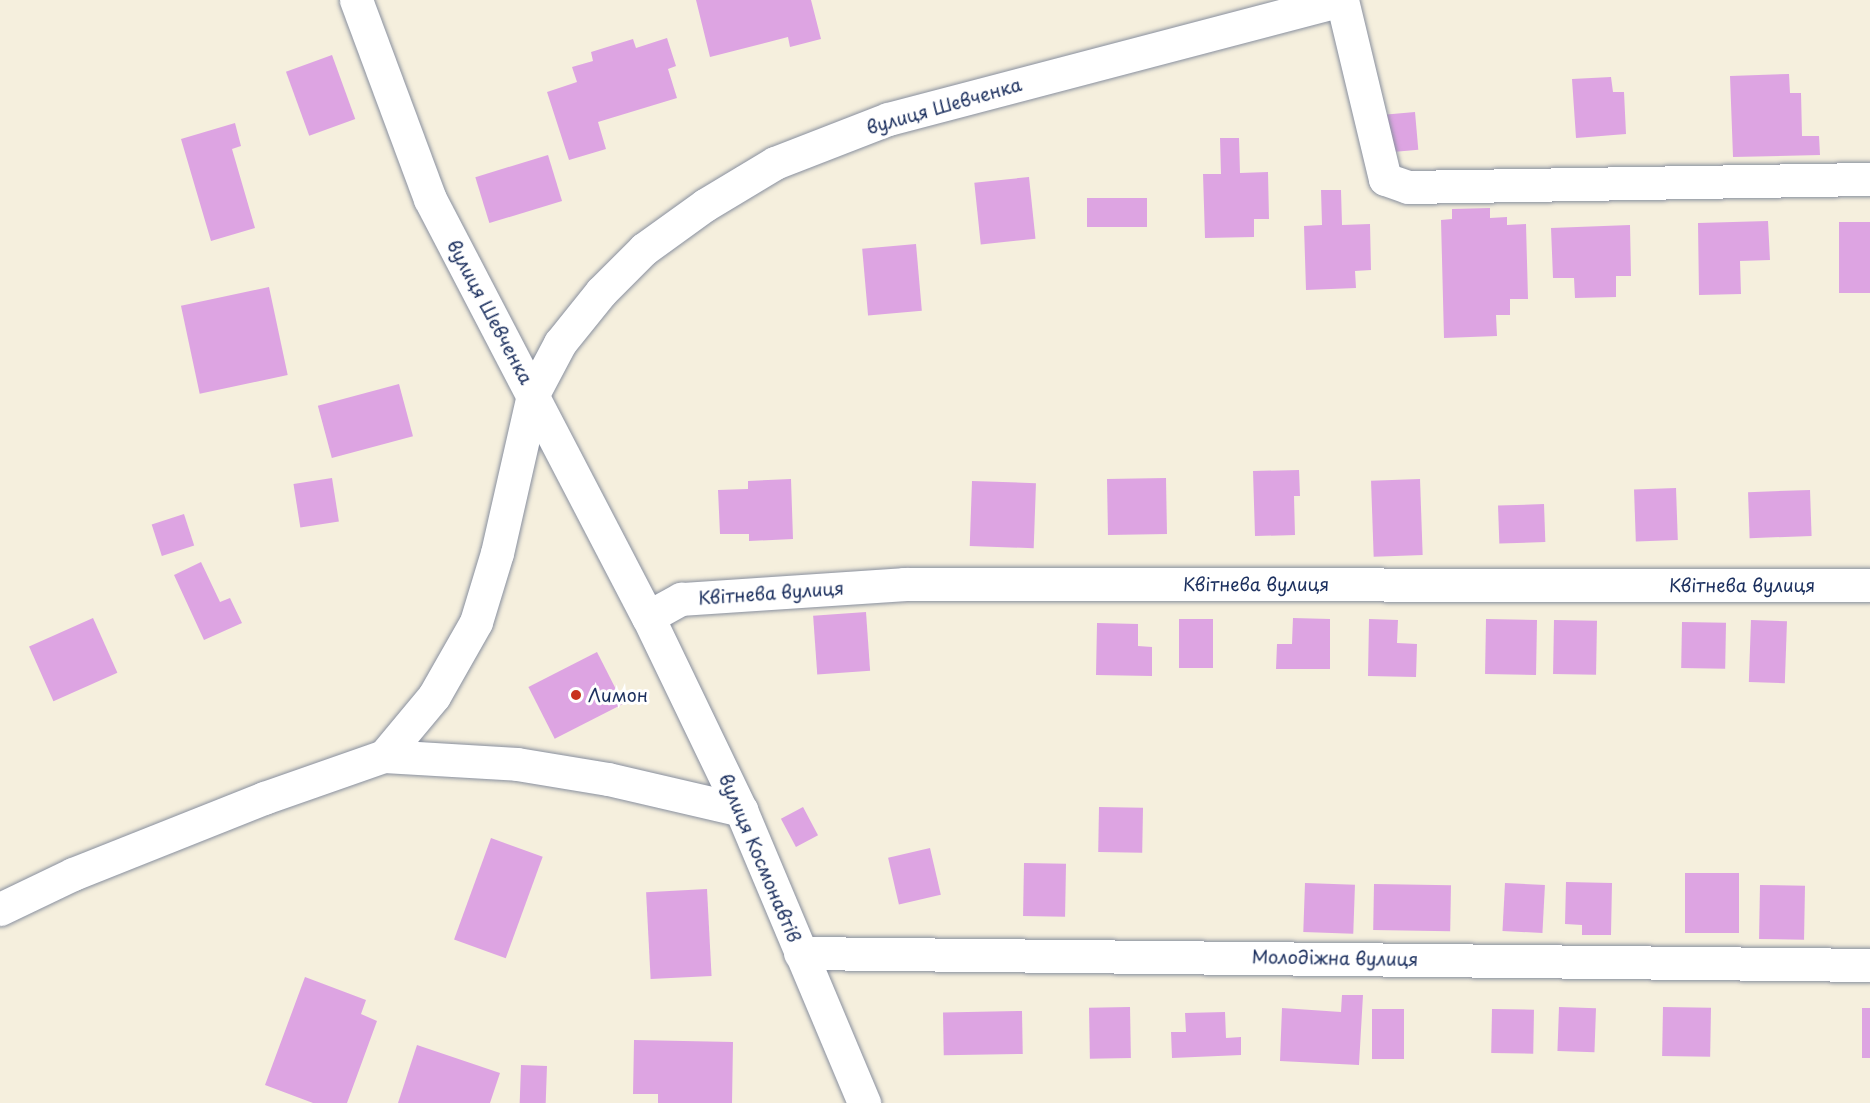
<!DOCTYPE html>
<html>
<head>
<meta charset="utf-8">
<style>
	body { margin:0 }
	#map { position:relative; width:1870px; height:1103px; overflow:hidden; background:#f5efdd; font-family:"Playpen Sans",sans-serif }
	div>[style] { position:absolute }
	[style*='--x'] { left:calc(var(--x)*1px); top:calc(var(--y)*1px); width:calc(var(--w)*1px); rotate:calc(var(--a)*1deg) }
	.building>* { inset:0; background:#dda4e2; transform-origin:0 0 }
	.roads { filter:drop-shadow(0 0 2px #888f9e) drop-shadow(0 0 2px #888f9e) }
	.minor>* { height:33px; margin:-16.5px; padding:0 16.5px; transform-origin:16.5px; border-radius:16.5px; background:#fff }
	.dots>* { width:16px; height:16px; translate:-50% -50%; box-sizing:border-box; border:3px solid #fff; border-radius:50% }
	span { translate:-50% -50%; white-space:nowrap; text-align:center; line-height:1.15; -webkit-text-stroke:6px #fff; paint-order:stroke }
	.street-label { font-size:18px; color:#1b2f5e }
	.poi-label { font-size:18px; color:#1b2f5e }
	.left { translate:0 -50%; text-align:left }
</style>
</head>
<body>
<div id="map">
	<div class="building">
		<i style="clip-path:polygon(696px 0,811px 0,821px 39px,790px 47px,788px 37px,710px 57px)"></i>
		<i style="clip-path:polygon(667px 38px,676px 66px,668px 69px,677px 98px,598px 122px,606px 149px,569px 160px,547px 92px,577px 82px,572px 67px,593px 61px,591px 52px,633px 39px,636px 48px)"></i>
		<i style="left:332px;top:55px;width:68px;height:49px;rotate:70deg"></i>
		<i style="clip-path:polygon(1789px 74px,1790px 93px,1801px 93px,1802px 136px,1819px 136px,1820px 155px,1733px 157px,1730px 76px)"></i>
		<i style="clip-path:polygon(1611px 77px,1613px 92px,1624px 92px,1626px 134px,1576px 138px,1572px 79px)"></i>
		<i style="left:1415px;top:112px;width:38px;height:34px;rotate:85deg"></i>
		<i style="clip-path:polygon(235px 123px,241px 146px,232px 149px,255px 228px,211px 241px,181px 139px)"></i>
		<i style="clip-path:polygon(1220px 138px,1239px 138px,1240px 173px,1268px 172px,1269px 219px,1254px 219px,1254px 237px,1205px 238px,1203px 174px,1221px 174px)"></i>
		<i style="left:548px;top:155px;width:48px;height:76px;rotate:73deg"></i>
		<i style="left:1029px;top:177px;width:62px;height:55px;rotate:84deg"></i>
		<i style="clip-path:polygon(1321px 190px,1341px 190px,1342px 225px,1370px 224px,1371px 270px,1355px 271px,1356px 288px,1306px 290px,1304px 226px,1322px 225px)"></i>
		<i style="left:1087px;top:198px;width:60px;height:29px"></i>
		<i style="clip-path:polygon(1490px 208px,1490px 218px,1507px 217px,1507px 225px,1526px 224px,1528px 299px,1510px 299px,1510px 315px,1496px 315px,1497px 336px,1444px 338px,1441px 220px,1452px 219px,1452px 209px)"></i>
		<i style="clip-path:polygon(1768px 221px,1770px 260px,1740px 261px,1741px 294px,1699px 295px,1698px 223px)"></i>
		<i style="left:1870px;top:222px;width:71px;height:31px;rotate:90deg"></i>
		<i style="clip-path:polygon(1630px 225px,1631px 276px,1616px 276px,1616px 297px,1575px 298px,1574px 278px,1553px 278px,1551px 228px)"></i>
		<i style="left:916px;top:244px;width:67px;height:54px;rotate:85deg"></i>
		<i style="left:269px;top:287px;width:90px;height:90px;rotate:78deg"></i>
		<i style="left:399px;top:384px;width:54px;height:84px;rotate:75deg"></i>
		<i style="clip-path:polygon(1299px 470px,1300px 496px,1294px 496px,1295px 535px,1255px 536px,1253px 471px)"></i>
		<i style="left:332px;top:478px;width:44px;height:39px;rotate:81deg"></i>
		<i style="left:1166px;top:478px;width:56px;height:59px;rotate:89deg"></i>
		<i style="clip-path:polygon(791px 479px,793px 539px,749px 541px,749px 534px,720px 534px,718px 490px,748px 489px,748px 481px)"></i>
		<i style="left:1420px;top:479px;width:76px;height:49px;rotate:88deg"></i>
		<i style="left:972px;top:481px;width:64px;height:65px;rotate:2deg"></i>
		<i style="left:1676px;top:488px;width:52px;height:42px;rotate:88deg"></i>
		<i style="left:1810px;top:490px;width:46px;height:62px;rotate:88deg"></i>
		<i style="left:1544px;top:504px;width:38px;height:46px;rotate:88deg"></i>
		<i style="left:184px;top:514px;width:33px;height:34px;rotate:72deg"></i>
		<i style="clip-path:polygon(201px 562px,220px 602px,230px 598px,242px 623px,204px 640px,174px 575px)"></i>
		<i style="left:866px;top:612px;width:59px;height:53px;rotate:86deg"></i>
		<i style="left:93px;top:618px;width:60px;height:70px;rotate:66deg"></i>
		<i style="clip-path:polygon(1293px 618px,1330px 619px,1330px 669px,1276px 669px,1277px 644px,1292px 644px)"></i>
		<i style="left:1179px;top:619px;width:34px;height:49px"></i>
		<i style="clip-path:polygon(1369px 619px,1398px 620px,1397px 643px,1417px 644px,1416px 677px,1368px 676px)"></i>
		<i style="left:1486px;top:619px;width:51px;height:55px;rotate:1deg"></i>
		<i style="left:1554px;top:620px;width:43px;height:54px;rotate:1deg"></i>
		<i style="left:1751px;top:620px;width:36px;height:62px;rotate:2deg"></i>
		<i style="left:1682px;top:622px;width:44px;height:46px;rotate:1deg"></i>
		<i style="clip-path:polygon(1097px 623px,1138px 624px,1138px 646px,1152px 647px,1152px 676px,1096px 675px)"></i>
		<i style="left:597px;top:652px;width:58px;height:77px;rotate:63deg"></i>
		<i style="left:803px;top:807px;width:32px;height:25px;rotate:62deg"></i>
		<i style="left:1099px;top:807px;width:44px;height:45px;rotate:1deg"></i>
		<i style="left:491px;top:838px;width:55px;height:108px;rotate:20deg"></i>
		<i style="left:930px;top:848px;width:48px;height:43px;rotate:77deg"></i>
		<i style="left:1024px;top:863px;width:42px;height:53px;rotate:1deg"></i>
		<i style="left:1685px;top:873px;width:54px;height:60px"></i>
		<i style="clip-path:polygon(1566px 882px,1612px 883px,1611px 935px,1582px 935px,1582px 925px,1565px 924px)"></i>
		<i style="left:1305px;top:883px;width:50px;height:49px;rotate:2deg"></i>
		<i style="left:1505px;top:883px;width:40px;height:48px;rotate:3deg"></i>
		<i style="left:1374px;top:884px;width:77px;height:46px;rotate:1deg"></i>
		<i style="left:1760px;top:885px;width:45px;height:54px;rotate:1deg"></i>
		<i style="left:707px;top:889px;width:87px;height:61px;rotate:87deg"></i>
		<i style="clip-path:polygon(305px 977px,366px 1000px,361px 1014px,377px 1021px,347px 1103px,313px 1103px,265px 1085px)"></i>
		<i style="clip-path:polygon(1342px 995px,1363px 995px,1359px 1065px,1280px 1061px,1282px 1008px,1341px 1012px)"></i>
		<i style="left:1130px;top:1007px;width:51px;height:41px;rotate:89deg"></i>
		<i style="left:1559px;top:1007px;width:37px;height:44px;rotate:2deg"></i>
		<i style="left:1663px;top:1007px;width:48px;height:49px;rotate:1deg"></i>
		<i style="left:1862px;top:1008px;width:8px;height:50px"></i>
		<i style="left:1372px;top:1009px;width:32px;height:50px"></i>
		<i style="left:1492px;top:1009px;width:42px;height:44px;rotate:1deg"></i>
		<i style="left:1022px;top:1011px;width:43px;height:79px;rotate:89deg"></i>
		<i style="clip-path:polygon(1225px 1012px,1226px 1038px,1241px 1037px,1241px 1055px,1172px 1058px,1171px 1032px,1186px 1032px,1185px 1013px)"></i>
		<i style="clip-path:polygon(634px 1040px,733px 1042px,732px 1103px,658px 1103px,658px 1094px,633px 1094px)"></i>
		<i style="clip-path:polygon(417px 1045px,500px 1073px,490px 1103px,398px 1103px)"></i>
		<i style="left:521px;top:1065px;width:26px;height:38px;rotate:2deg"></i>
	</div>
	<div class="roads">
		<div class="minor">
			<i style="--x:356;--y:0;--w:212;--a:69.6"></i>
			<i style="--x:430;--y:199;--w:471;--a:62.5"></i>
			<i style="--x:648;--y:617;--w:214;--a:64.3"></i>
			<i style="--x:741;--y:810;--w:318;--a:67.2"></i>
			<i style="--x:1342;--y:0;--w:184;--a:76.5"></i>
			<i style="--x:1385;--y:179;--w:24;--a:19"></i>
			<i style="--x:1408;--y:187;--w:462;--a:-1"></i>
			<i style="--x:648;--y:617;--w:38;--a:-29"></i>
			<i style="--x:681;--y:599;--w:224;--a:-3.8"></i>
			<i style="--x:904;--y:584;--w:966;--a:0.06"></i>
			<i style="--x:384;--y:756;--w:133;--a:3.4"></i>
			<i style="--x:517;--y:764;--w:92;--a:9.4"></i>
			<i style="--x:608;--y:779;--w:137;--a:13.1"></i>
			<i style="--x:0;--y:909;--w:81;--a:-25.6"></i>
			<i style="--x:73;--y:874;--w:206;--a:-21.7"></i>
			<i style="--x:264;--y:798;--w:127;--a:-19.3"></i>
			<i style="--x:384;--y:756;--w:78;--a:-50.2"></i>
			<i style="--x:434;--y:696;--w:85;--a:-60.4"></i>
			<i style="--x:476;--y:622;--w:72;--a:-73.1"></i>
			<i style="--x:497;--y:553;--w:163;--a:-77.2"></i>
			<i style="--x:533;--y:394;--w:58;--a:-62.1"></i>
			<i style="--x:560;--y:343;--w:65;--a:-51.2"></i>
			<i style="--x:601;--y:292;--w:61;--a:-45"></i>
			<i style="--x:644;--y:249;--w:75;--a:-35.8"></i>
			<i style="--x:705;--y:205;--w:82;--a:-31"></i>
			<i style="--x:775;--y:163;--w:121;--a:-21.3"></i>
			<i style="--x:888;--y:119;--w:469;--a:-14.7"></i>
			<i style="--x:800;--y:953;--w:1070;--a:0.64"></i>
		</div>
	</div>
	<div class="dots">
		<i style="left:576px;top:695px;background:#c8321e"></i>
	</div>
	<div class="street-label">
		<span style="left:944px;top:106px;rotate:-16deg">вулиця Шевченка</span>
		<span style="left:490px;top:312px;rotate:62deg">вулиця Шевченка</span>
		<span style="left:1256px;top:584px">Квітнева вулиця</span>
		<span style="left:1742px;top:585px">Квітнева вулиця</span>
		<span style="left:771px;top:593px;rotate:-4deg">Квітнева вулиця</span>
		<span style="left:760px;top:858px;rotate:67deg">вулиця Космонавтів</span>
		<span style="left:1335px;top:958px;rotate:1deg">Молодіжна вулиця</span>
	</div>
	<div class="poi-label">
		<span class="left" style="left:588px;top:695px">Лимон</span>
	</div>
</div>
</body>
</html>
